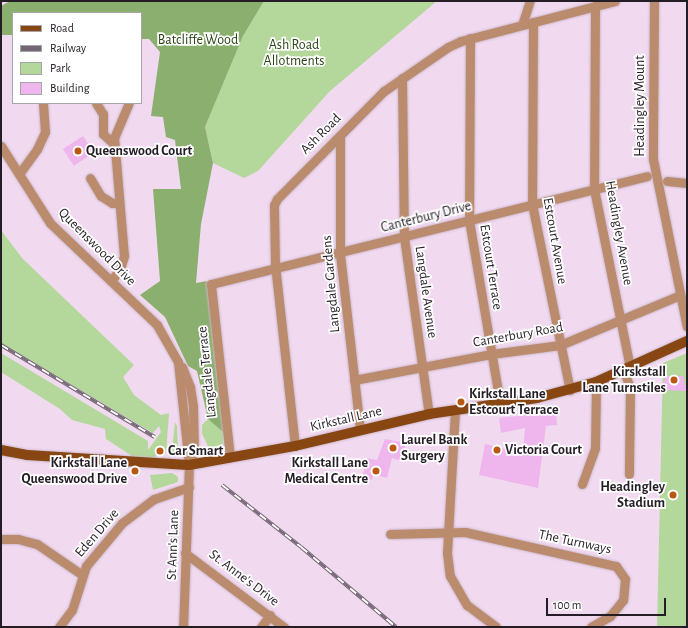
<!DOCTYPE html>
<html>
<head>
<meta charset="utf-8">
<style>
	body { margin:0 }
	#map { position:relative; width:688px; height:628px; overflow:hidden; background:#f1daf0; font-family:"Alegreya Sans",sans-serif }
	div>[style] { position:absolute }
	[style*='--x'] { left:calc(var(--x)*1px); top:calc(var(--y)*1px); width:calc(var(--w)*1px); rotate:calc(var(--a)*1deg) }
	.green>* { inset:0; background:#b4d79b }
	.forest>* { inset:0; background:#8baf6e }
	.building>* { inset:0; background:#efb5ed; transform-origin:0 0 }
	.roads { filter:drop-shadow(0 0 1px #ccb8cb) drop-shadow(0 0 1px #ccb8cb) }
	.minor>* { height:9px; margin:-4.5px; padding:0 4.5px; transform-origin:4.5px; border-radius:4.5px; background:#bb8b6e }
	.major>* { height:10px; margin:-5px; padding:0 5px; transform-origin:5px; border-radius:5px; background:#884613 }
	.rail>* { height:4px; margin-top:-2px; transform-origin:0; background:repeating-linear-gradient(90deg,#fff 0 8px,#746674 0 16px); box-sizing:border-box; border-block:1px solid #746674 }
	.dots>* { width:11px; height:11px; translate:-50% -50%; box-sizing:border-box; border:2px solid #fff; border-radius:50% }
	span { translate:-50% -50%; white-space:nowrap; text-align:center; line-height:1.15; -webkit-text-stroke:3.5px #fff; paint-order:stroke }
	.park-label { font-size:14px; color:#2d4516 }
	.street-label { font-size:14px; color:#251d25 }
	.poi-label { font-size:14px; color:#251d25; font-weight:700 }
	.left { translate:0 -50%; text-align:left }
	.right { translate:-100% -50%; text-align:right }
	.frame { position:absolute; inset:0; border:2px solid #251d25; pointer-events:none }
	.legend { position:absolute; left:12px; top:12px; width:130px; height:92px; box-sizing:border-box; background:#fff; border:1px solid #a8a5a8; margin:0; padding:5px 7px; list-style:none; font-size:12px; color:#251d25 }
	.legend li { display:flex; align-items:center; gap:8px; height:20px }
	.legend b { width:20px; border:1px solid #a8a5a8 }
	.scale { position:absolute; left:546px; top:598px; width:120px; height:18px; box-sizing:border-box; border:2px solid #251d25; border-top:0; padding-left:5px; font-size:12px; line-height:14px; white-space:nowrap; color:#251d25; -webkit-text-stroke:3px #fff; paint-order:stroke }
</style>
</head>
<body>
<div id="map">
	<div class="green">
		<i style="clip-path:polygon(264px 1px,437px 1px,330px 91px,258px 171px,244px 178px,213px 163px,205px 127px,243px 36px)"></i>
		<i style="clip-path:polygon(1px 230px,22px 258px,134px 365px,123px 377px,134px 395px,161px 415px,169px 413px,166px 454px,164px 448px,156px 448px,156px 458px,135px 458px,106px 439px,105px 429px,72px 420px,60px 409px,1px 372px,1px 353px,148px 441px,148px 450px,161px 432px,159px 426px,153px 433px,1px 343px)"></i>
		<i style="clip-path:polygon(687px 353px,687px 627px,657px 627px,663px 363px)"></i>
		<i style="clip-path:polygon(208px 419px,224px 433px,222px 448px,215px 450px,209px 448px,202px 434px,202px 425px)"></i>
		<i style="clip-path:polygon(175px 422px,177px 426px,178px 448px,171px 458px)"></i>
		<i style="clip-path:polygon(172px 473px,178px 477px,178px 482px,153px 490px,150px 475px)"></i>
	</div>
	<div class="forest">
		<i style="clip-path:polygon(10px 1px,264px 1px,243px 36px,205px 127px,213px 163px,201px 224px,196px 283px,207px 281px,224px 433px,208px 419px,197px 371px,188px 366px,165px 317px,140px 295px,160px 281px,153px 189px,181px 189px,175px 140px,166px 137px,163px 117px,151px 116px,160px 52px,149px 39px,141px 39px,141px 13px,13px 13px,13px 35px,1px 35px,1px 6px)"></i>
	</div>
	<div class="building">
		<i style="left:83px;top:136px;width:20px;height:24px;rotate:57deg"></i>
		<i style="clip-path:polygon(666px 376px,683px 376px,687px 391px,661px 390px)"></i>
		<i style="clip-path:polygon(556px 412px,557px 425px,546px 426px,538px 488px,479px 475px,485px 444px,523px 453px,525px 428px,501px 433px,499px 418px)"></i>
		<i style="clip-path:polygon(385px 439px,406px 443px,402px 461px,392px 458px,387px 478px,373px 474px,372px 480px,362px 478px,367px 458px,377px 460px)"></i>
	</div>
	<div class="roads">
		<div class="minor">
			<i style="--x:654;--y:1;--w:158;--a:90.4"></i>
			<i style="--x:653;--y:159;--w:171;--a:78.6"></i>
			<i style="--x:595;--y:6;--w:183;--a:90.3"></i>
			<i style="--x:594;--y:189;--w:183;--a:78.6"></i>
			<i style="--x:533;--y:22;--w:182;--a:90.3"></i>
			<i style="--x:532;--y:204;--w:190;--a:78.5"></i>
			<i style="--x:522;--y:25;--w:25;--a:-72"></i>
			<i style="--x:470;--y:38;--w:182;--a:90.3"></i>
			<i style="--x:469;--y:220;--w:186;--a:80.4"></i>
			<i style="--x:402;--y:78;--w:159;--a:89.3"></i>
			<i style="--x:404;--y:237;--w:179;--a:82"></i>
			<i style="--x:96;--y:103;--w:13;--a:58"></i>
			<i style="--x:103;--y:114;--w:20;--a:90"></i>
			<i style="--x:103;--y:134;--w:15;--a:42"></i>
			<i style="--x:340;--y:136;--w:118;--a:90"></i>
			<i style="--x:340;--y:254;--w:177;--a:83.5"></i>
			<i style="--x:1;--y:146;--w:91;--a:57.5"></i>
			<i style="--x:50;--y:223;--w:148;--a:43.6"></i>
			<i style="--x:157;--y:325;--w:43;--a:60.4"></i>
			<i style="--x:178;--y:362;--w:104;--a:83.9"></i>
			<i style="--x:189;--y:465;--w:162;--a:92.1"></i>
			<i style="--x:19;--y:174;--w:31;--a:-54"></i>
			<i style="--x:37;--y:149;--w:19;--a:-65"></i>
			<i style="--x:45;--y:132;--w:29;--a:-94"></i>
			<i style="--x:90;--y:178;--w:21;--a:59"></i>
			<i style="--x:101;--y:196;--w:13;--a:32"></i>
			<i style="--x:112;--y:203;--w:7;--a:0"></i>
			<i style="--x:667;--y:181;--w:20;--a:6"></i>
			<i style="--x:111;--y:281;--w:15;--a:-53"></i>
			<i style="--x:120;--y:269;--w:14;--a:-73"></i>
			<i style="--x:124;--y:256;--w:118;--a:-94.8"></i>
			<i style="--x:114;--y:138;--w:38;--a:-67"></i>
			<i style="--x:182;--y:367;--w:22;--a:68"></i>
			<i style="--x:190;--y:387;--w:20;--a:81"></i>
			<i style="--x:193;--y:407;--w:43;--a:88.7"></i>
			<i style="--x:194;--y:450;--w:16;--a:108"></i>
			<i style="--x:624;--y:371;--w:18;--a:71"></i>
			<i style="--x:630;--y:388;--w:86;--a:90.7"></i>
			<i style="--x:354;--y:380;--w:139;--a:-10.7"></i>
			<i style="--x:491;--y:354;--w:70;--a:-7.4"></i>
			<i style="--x:560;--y:345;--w:130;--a:-22.6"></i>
			<i style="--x:455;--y:410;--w:143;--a:93.2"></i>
			<i style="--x:447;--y:553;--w:23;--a:83"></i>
			<i style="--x:450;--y:576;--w:34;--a:60"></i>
			<i style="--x:467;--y:605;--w:36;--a:37"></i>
			<i style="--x:295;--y:446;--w:182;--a:-96.3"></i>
			<i style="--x:275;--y:265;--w:60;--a:-91"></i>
			<i style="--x:274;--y:205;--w:7;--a:-63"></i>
			<i style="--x:277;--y:199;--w:152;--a:-45.3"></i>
			<i style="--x:384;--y:91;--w:78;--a:-34.5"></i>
			<i style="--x:448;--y:47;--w:14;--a:-25"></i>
			<i style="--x:461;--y:41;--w:159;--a:-14.6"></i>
			<i style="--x:230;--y:457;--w:174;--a:-96.3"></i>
			<i style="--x:211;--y:284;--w:449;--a:-13.9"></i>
			<i style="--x:582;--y:484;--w:38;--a:-70"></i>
			<i style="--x:595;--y:448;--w:66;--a:-89.1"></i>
			<i style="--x:390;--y:534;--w:75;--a:-1.5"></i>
			<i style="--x:465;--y:532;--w:155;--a:12.7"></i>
			<i style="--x:616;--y:566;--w:16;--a:55"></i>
			<i style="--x:625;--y:579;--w:21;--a:95"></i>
			<i style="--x:623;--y:600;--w:21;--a:129"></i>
			<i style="--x:610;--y:616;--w:22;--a:150"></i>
			<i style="--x:1;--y:539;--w:17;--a:0"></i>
			<i style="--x:18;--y:539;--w:20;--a:15"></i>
			<i style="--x:37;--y:544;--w:53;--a:34.3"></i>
			<i style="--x:185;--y:553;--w:124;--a:36.8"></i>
			<i style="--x:59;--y:627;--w:21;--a:-53"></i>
			<i style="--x:72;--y:610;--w:46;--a:-72.3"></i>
			<i style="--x:86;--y:566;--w:56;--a:-50.1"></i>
			<i style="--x:122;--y:523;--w:40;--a:-37"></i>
			<i style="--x:154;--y:499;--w:37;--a:-19"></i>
			<i style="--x:261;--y:627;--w:15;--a:-53"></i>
		</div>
		<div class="major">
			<i style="--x:1;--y:450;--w:26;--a:11"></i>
			<i style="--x:27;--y:455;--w:162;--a:3.5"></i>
			<i style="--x:189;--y:465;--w:108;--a:-10.2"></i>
			<i style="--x:295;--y:446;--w:138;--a:-13.4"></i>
			<i style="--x:429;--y:414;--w:109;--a:-8.4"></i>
			<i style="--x:537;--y:398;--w:61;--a:-15.2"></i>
			<i style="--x:596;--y:382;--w:100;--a:-24.3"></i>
		</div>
	</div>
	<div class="rail">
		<i style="--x:1;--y:345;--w:179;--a:30.9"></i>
		<i style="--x:222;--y:485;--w:100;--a:38.1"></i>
		<i style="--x:301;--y:547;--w:124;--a:40.1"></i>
	</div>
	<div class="dots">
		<i style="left:78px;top:151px;background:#b85813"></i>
		<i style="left:674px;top:380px;background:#b85813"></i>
		<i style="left:461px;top:402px;background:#b85813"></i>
		<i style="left:393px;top:448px;background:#b85813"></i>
		<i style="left:497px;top:450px;background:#b85813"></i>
		<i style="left:160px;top:451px;background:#b85813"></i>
		<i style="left:135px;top:471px;background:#b85813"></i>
		<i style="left:376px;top:471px;background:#b85813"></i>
		<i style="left:673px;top:495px;background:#b85813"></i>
	</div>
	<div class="park-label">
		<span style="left:198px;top:40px">Batcliffe Wood</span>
		<span style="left:294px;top:53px">Ash Road<br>Allotments</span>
	</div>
	<div class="street-label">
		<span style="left:640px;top:106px;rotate:-90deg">Headingley Mount</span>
		<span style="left:321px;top:134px;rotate:-45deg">Ash Road</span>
		<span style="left:426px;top:217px;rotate:-14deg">Canterbury Drive</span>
		<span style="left:619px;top:233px;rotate:80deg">Headingley Avenue</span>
		<span style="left:555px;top:241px;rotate:80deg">Estcourt Avenue</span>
		<span style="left:97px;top:247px;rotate:45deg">Queenswood Drive</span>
		<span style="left:491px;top:267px;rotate:81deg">Estcourt Terrace</span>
		<span style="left:331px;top:284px;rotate:-95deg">Langdale Gardens</span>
		<span style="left:426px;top:292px;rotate:82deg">Langdale Avenue</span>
		<span style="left:518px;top:335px;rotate:-10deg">Canterbury Road</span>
		<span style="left:207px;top:372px;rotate:-96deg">Langdale Terrace</span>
		<span style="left:346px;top:419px;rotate:-13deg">Kirkstall Lane</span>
		<span style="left:97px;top:533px;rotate:-49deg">Eden Drive</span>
		<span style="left:575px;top:542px;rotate:12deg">The Turnways</span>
		<span style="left:173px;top:545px;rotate:-88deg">St Ann's Lane</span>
		<span style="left:244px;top:578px;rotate:37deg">St. Anne's Drive</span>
	</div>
	<div class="poi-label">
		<span class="left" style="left:86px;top:151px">Queenswood Court</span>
		<span class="right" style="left:666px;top:380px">Kirskstall<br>Lane Turnstiles</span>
		<span class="left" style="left:469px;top:402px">Kirkstall Lane<br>Estcourt Terrace</span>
		<span class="left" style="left:401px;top:448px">Laurel Bank<br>Surgery</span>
		<span class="left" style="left:505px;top:450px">Victoria Court</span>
		<span class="left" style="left:168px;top:451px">Car Smart</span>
		<span class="right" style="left:127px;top:471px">Kirkstall Lane<br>Queenswood Drive</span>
		<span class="right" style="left:368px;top:471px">Kirkstall Lane<br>Medical Centre</span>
		<span class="right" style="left:665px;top:495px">Headingley<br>Stadium</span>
	</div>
	<div class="frame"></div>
	<ul class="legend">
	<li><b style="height:5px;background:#884613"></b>Road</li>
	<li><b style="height:5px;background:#746674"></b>Railway</li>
	<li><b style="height:11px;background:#b4d79b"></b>Park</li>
	<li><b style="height:11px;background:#efb5ed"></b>Building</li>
	</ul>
	<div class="scale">100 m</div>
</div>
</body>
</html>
